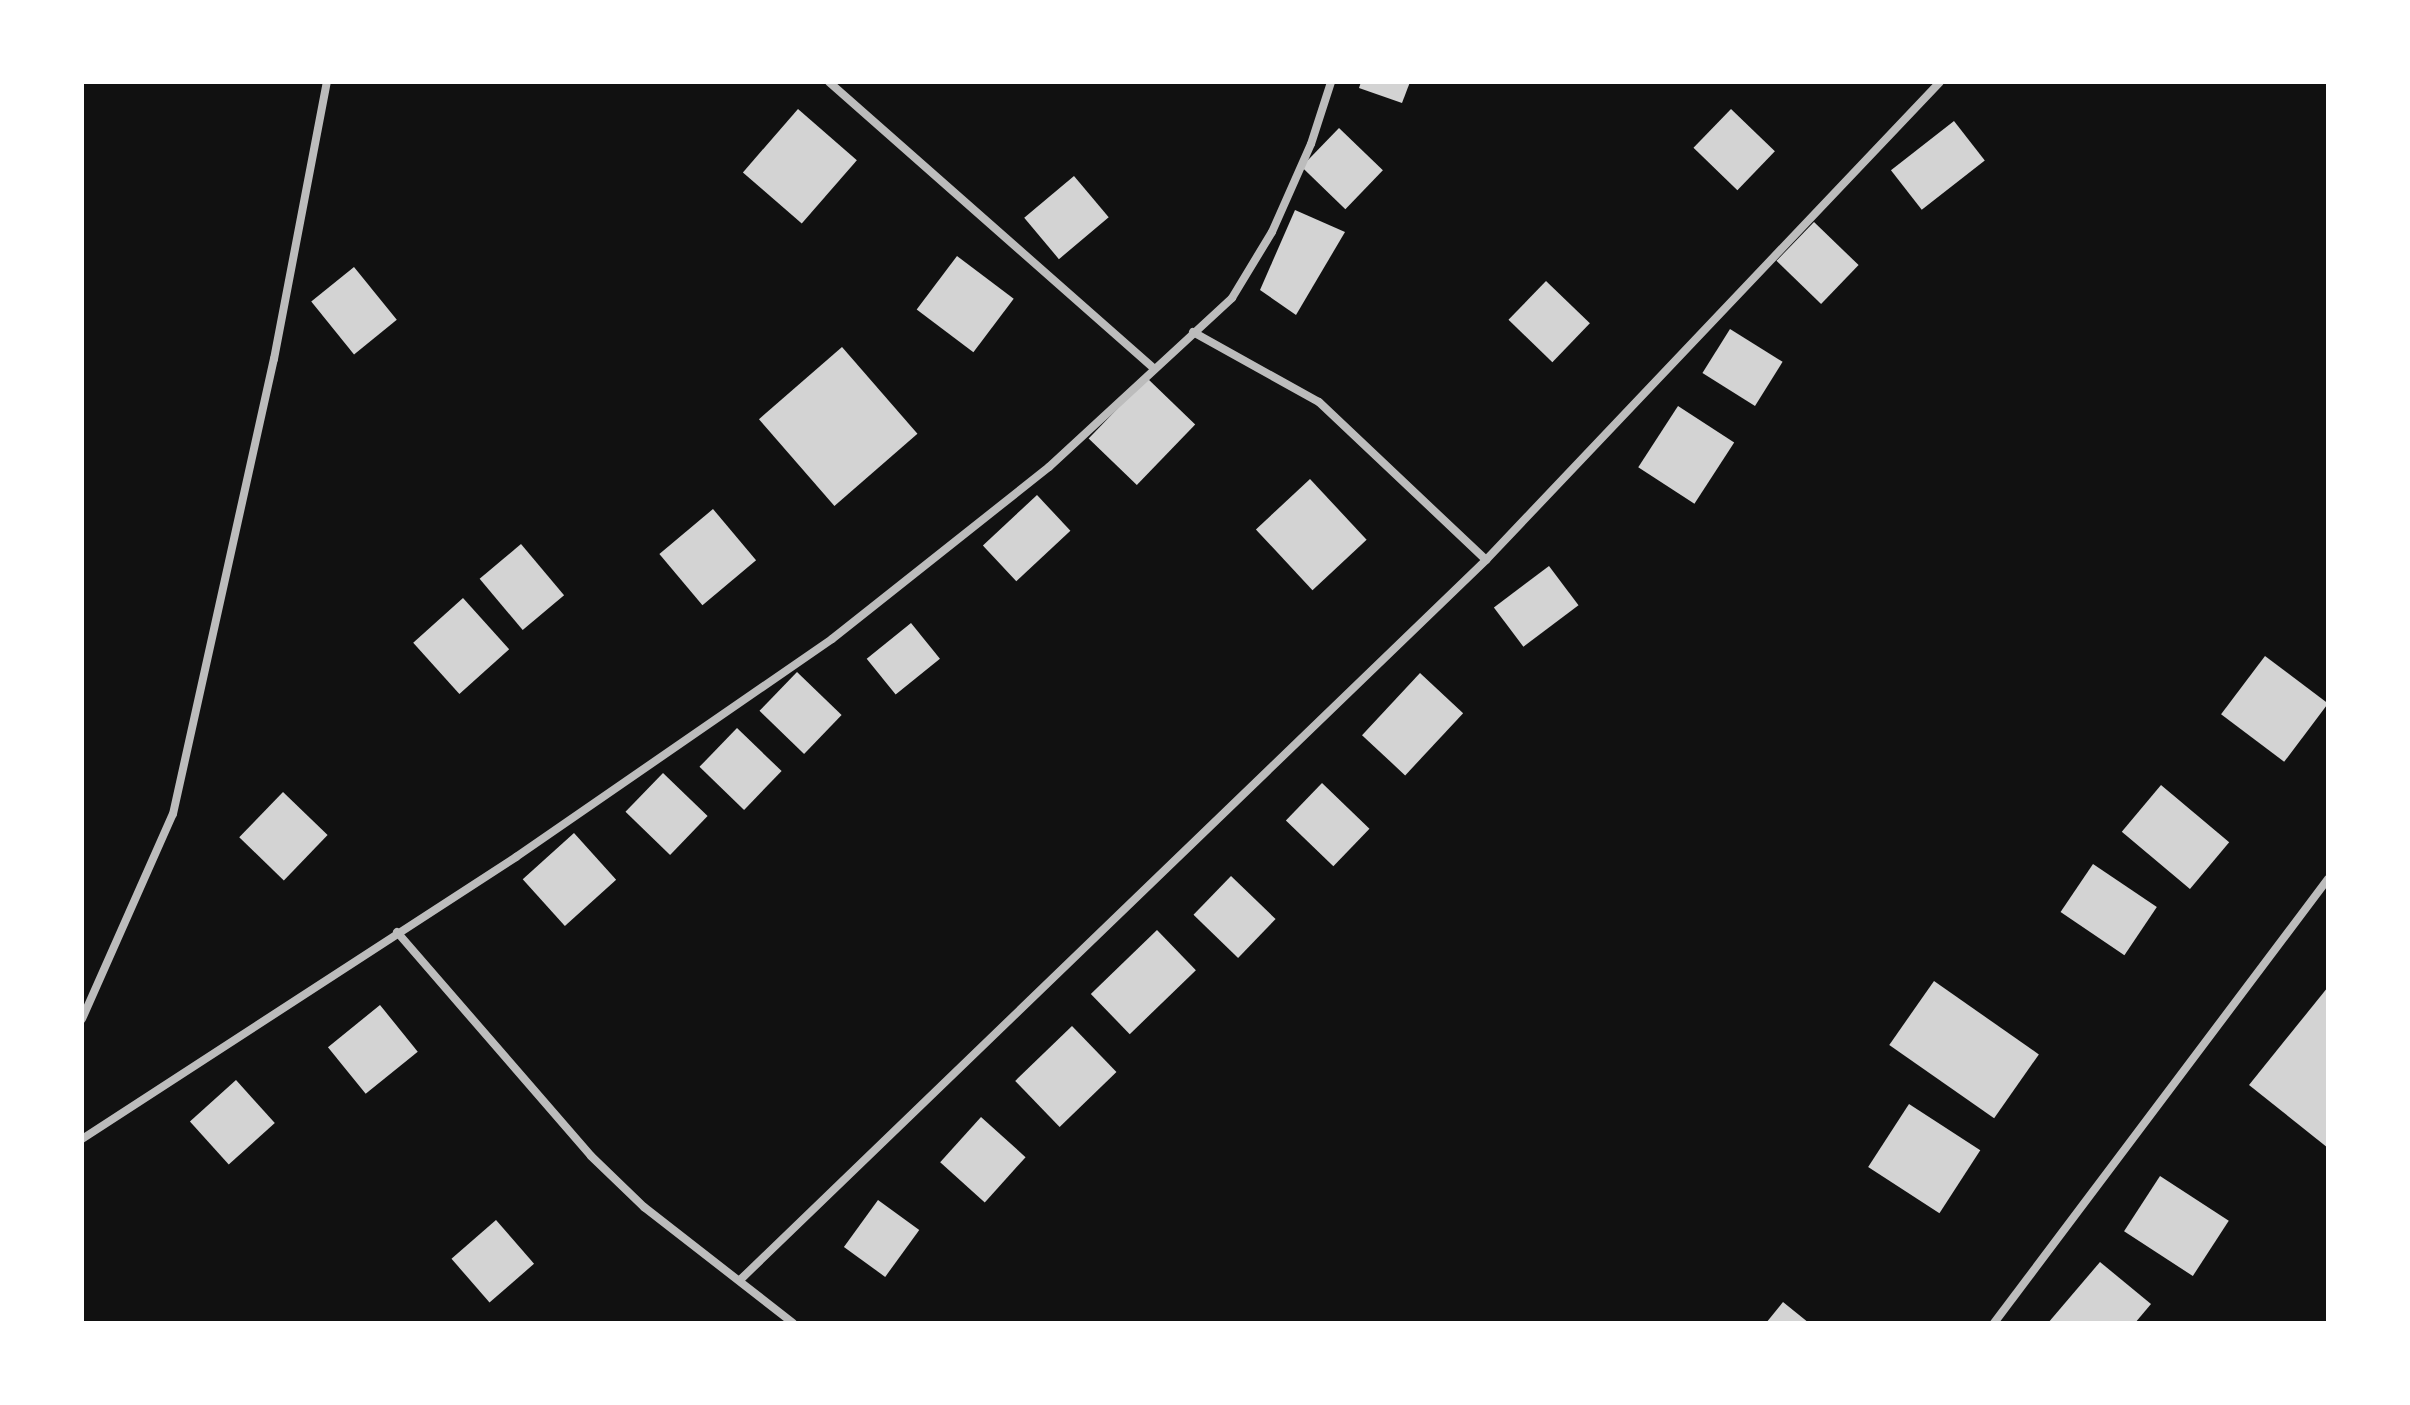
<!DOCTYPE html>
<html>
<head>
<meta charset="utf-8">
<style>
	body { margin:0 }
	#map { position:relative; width:2410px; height:1405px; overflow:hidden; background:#111; font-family:Rubik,sans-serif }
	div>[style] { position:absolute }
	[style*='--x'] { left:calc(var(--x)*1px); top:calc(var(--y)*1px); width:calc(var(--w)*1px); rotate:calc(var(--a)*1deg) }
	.building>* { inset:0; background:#d3d3d3; transform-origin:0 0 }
	.minor>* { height:8px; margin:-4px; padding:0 4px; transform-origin:4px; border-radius:4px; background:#bcbcbc }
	span { translate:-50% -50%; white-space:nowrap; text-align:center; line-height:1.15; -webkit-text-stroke:6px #fff; paint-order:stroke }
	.frame { position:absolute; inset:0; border:84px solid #fff; pointer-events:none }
</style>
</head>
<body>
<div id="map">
	<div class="building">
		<i style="clip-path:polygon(1361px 82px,1410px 82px,1402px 103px,1359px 88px)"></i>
		<i style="left:798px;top:109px;width:78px;height:84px;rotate:41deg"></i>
		<i style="left:1731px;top:109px;width:61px;height:54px;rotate:44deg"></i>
		<i style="left:1954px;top:121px;width:50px;height:80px;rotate:52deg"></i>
		<i style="left:1339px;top:128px;width:61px;height:54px;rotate:44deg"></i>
		<i style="left:1074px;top:176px;width:54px;height:65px;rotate:50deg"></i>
		<i style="clip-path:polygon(1295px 210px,1345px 232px,1296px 315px,1260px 290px)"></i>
		<i style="left:1814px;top:222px;width:62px;height:54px;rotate:44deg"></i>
		<i style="left:957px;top:256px;width:71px;height:67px;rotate:37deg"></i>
		<i style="left:354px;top:267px;width:68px;height:55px;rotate:51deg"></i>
		<i style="left:1546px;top:281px;width:61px;height:54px;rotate:44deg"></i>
		<i style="left:1730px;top:329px;width:62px;height:52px;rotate:32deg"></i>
		<i style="left:842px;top:347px;width:115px;height:110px;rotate:49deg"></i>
		<i style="left:1147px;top:378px;width:67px;height:84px;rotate:44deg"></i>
		<i style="left:1678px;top:406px;width:67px;height:73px;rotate:33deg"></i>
		<i style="left:1310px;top:479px;width:83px;height:74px;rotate:47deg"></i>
		<i style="left:1037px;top:495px;width:49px;height:74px;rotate:47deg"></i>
		<i style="left:713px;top:509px;width:67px;height:70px;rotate:50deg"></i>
		<i style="left:521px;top:544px;width:67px;height:54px;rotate:50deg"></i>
		<i style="left:1549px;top:566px;width:49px;height:69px;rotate:53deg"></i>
		<i style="left:463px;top:598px;width:69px;height:67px;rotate:48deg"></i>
		<i style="left:911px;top:623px;width:46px;height:57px;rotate:51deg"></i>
		<i style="left:2265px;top:656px;width:79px;height:73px;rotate:37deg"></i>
		<i style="left:797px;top:672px;width:62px;height:54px;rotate:44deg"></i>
		<i style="left:1420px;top:673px;width:59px;height:85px;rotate:43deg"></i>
		<i style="left:737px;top:728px;width:62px;height:54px;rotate:44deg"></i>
		<i style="left:663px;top:773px;width:62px;height:54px;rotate:44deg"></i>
		<i style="left:1322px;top:783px;width:66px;height:52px;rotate:44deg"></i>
		<i style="left:2161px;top:785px;width:89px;height:61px;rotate:40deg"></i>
		<i style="left:283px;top:792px;width:62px;height:63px;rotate:44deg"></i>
		<i style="left:574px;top:833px;width:63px;height:69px;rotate:48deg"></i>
		<i style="left:2093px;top:864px;width:77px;height:58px;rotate:34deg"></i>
		<i style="left:1231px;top:876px;width:62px;height:54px;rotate:44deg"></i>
		<i style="left:1157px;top:930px;width:56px;height:92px;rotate:46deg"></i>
		<i style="left:1934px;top:981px;width:128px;height:78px;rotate:35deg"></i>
		<i style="clip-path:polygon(2328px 987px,2328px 1148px,2249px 1085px)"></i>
		<i style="left:380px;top:1005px;width:60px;height:67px;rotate:51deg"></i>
		<i style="left:1072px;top:1026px;width:64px;height:79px;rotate:46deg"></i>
		<i style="left:236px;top:1080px;width:58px;height:62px;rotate:48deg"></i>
		<i style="left:1909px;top:1104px;width:85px;height:75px;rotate:33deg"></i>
		<i style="left:981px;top:1117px;width:60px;height:61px;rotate:42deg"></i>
		<i style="left:2160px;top:1176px;width:82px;height:66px;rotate:33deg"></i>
		<i style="left:878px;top:1200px;width:51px;height:58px;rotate:36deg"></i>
		<i style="left:496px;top:1220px;width:58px;height:59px;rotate:49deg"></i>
		<i style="clip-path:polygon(2100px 1262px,2151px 1304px,2135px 1323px,2048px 1323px)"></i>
		<i style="clip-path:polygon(1783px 1302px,1809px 1323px,1766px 1323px)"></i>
	</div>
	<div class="minor">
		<i style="--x:829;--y:82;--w:431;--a:41.4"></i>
		<i style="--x:1193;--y:332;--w:144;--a:29.1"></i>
		<i style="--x:1319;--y:402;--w:230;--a:43.4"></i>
		<i style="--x:397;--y:932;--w:296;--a:49.1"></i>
		<i style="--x:591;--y:1156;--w:74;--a:43.9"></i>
		<i style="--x:644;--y:1207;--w:189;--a:37.9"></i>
		<i style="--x:82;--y:1019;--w:224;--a:-66.1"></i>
		<i style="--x:173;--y:814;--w:466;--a:-77.5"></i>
		<i style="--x:274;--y:359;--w:282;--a:-79.2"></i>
		<i style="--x:82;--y:1139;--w:518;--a:-33.01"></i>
		<i style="--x:516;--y:857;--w:384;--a:-34.6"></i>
		<i style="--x:832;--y:639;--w:277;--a:-38.4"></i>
		<i style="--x:1049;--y:467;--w:249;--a:-42.7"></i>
		<i style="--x:1232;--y:298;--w:77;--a:-58.8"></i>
		<i style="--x:1272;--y:232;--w:96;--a:-66.1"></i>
		<i style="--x:1311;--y:144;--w:65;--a:-72.1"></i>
		<i style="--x:740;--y:1280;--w:1037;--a:-43.98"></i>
		<i style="--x:1486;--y:560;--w:659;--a:-46.48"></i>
		<i style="--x:1994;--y:1323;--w:556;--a:-53.05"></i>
	</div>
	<div class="frame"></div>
</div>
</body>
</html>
